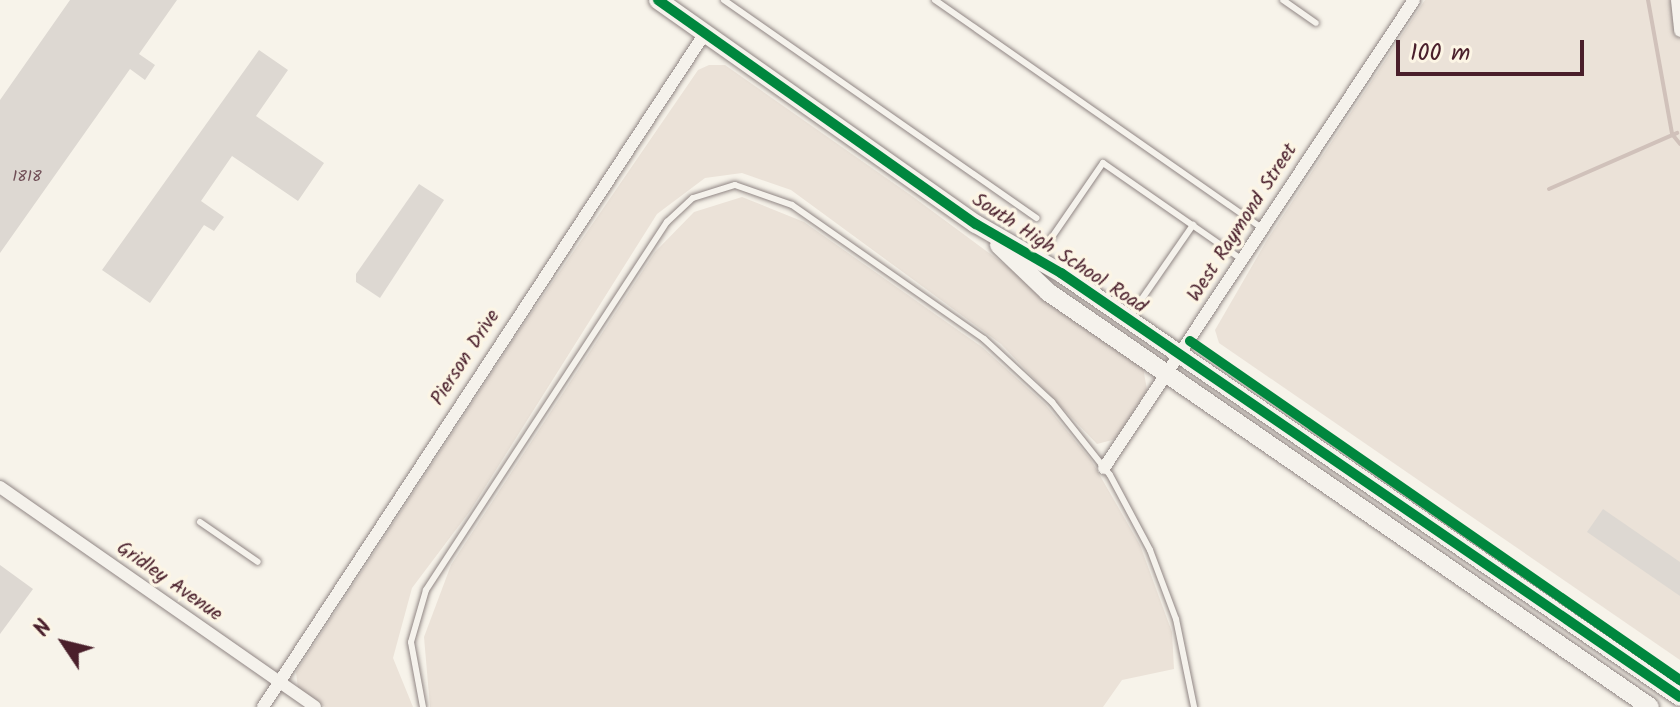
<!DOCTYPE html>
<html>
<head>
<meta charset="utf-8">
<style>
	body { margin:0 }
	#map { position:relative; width:1680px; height:707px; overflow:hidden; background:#f7f3ea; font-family:Kalam,sans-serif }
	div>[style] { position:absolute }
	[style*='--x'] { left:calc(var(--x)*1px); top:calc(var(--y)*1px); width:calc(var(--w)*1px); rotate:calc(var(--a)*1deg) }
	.green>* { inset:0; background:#ebe2d8 }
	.stream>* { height:4px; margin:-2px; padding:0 2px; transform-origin:2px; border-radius:2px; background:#d0c1ba }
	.building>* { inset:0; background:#ddd8d2 }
	.roads { filter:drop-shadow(0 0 2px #908684) drop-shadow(0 0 2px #908684) }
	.lane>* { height:6px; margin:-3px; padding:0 3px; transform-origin:3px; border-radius:3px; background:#f5f2ec }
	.street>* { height:12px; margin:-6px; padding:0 6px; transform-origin:6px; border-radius:6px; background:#f5f2ec }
	.secondary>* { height:18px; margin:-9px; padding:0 9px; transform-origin:9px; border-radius:9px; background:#f5f2ec }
	.cycleway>* { height:10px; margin:-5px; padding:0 5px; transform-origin:5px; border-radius:5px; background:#00873e }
	span { translate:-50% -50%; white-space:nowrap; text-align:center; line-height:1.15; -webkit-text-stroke:7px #fcf5e5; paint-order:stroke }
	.number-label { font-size:16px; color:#6f4d55 }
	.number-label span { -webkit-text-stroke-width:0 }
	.street-label { font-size:20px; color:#4a1f2b }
	.north { position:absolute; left:24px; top:603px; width:80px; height:80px; -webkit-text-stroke:6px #fcf5e5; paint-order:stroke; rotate:305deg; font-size:22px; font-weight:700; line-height:32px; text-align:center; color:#4a1f2b }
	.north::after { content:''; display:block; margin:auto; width:28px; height:36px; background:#4a1f2b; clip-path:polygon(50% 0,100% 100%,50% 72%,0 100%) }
	.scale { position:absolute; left:1396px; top:40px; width:188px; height:36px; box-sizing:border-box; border:4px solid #4a1f2b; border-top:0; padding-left:10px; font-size:24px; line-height:28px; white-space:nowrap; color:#4a1f2b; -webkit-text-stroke:6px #fcf5e5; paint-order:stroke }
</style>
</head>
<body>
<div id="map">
	<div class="green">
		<i style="clip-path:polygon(1425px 0,1680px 0,1680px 660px,1219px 343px,1215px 330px,1267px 240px)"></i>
		<i style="clip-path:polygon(709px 65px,725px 65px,912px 196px,1143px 367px,1147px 390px,1116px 439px,1097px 444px,1001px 344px,791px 190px,742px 173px,705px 178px,657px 214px,470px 511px,412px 588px,393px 658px,413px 707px,325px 707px,298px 689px,296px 672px,515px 337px,698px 70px)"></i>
		<i style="clip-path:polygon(742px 197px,804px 222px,982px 347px,1045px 404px,1091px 460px,1140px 545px,1172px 632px,1174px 669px,1122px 680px,1103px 707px,430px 707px,424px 637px,451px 565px,655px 252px,694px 212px)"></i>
	</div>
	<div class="stream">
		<i style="--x:1648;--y:0;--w:136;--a:79.8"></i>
		<i style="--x:1672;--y:134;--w:13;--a:51"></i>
		<i style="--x:1549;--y:189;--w:140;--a:-23.6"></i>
	</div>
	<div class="building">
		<i style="clip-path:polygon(70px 0,177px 0,139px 54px,155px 65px,145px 80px,130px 69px,0 253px,0 100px)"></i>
		<i style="clip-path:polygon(259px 50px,288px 70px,256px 116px,324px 163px,298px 201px,232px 156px,201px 201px,224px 217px,214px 231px,204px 225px,150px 303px,102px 270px)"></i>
		<i style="clip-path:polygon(419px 184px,444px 200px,380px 298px,356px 282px,356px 274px)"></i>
		<i style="clip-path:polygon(1603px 509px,1680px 562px,1680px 596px,1587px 532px)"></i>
		<i style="clip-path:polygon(0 565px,33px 589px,0 634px)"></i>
	</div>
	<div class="roads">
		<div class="lane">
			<i style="--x:724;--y:0;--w:381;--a:34.9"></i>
			<i style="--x:935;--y:0;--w:400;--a:34.9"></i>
			<i style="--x:1283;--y:0;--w:40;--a:34.9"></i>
			<i style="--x:1039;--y:256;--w:113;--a:-55.5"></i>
			<i style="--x:1103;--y:163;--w:168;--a:34.8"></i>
			<i style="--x:1130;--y:316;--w:111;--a:-55.3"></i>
			<i style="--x:200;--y:522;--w:70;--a:34.6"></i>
			<i style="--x:423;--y:707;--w:66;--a:-100.5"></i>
			<i style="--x:411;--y:642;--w:54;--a:-73.9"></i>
			<i style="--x:426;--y:590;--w:440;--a:-56.8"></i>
			<i style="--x:667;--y:222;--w:35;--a:-43"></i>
			<i style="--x:693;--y:198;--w:44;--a:-17.2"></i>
			<i style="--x:735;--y:185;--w:60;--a:19.3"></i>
			<i style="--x:792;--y:205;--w:234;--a:34.9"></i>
			<i style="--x:984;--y:339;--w:93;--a:42.8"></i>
			<i style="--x:1052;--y:402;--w:93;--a:51.5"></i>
			<i style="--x:1110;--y:475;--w:85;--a:61.9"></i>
			<i style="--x:1150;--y:550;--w:74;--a:69.4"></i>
			<i style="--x:1176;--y:619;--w:90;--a:78.4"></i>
		</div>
		<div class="street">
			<i style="--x:1677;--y:0;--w:31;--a:84"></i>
			<i style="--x:1104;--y:468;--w:561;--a:-56.48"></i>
			<i style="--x:0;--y:487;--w:384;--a:34.9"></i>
			<i style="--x:263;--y:707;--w:806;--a:-56.74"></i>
		</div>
		<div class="secondary">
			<i style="--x:658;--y:0;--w:389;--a:35.2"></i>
			<i style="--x:976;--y:224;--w:98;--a:30"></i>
			<i style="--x:1061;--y:273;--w:750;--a:34.41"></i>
			<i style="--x:999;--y:245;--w:68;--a:43.8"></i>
			<i style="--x:1048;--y:292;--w:731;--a:34.58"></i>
		</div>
	</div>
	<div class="cycleway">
		<i style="--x:658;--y:0;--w:389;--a:35.2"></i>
		<i style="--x:976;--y:224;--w:98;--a:30"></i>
		<i style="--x:1061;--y:273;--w:750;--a:34.41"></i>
		<i style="--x:1190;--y:341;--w:596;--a:34.68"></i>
	</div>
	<div class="number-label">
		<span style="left:27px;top:177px">1818</span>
	</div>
	<div class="street-label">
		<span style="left:1243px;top:223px;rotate:-57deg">West Raymond Street</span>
		<span style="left:1059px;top:254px;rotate:33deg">South High School Road</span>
		<span style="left:466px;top:358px;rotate:-57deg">Pierson Drive</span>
		<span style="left:169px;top:582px;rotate:35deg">Gridley Avenue</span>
	</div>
	<div class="north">N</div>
	<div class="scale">100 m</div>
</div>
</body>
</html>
